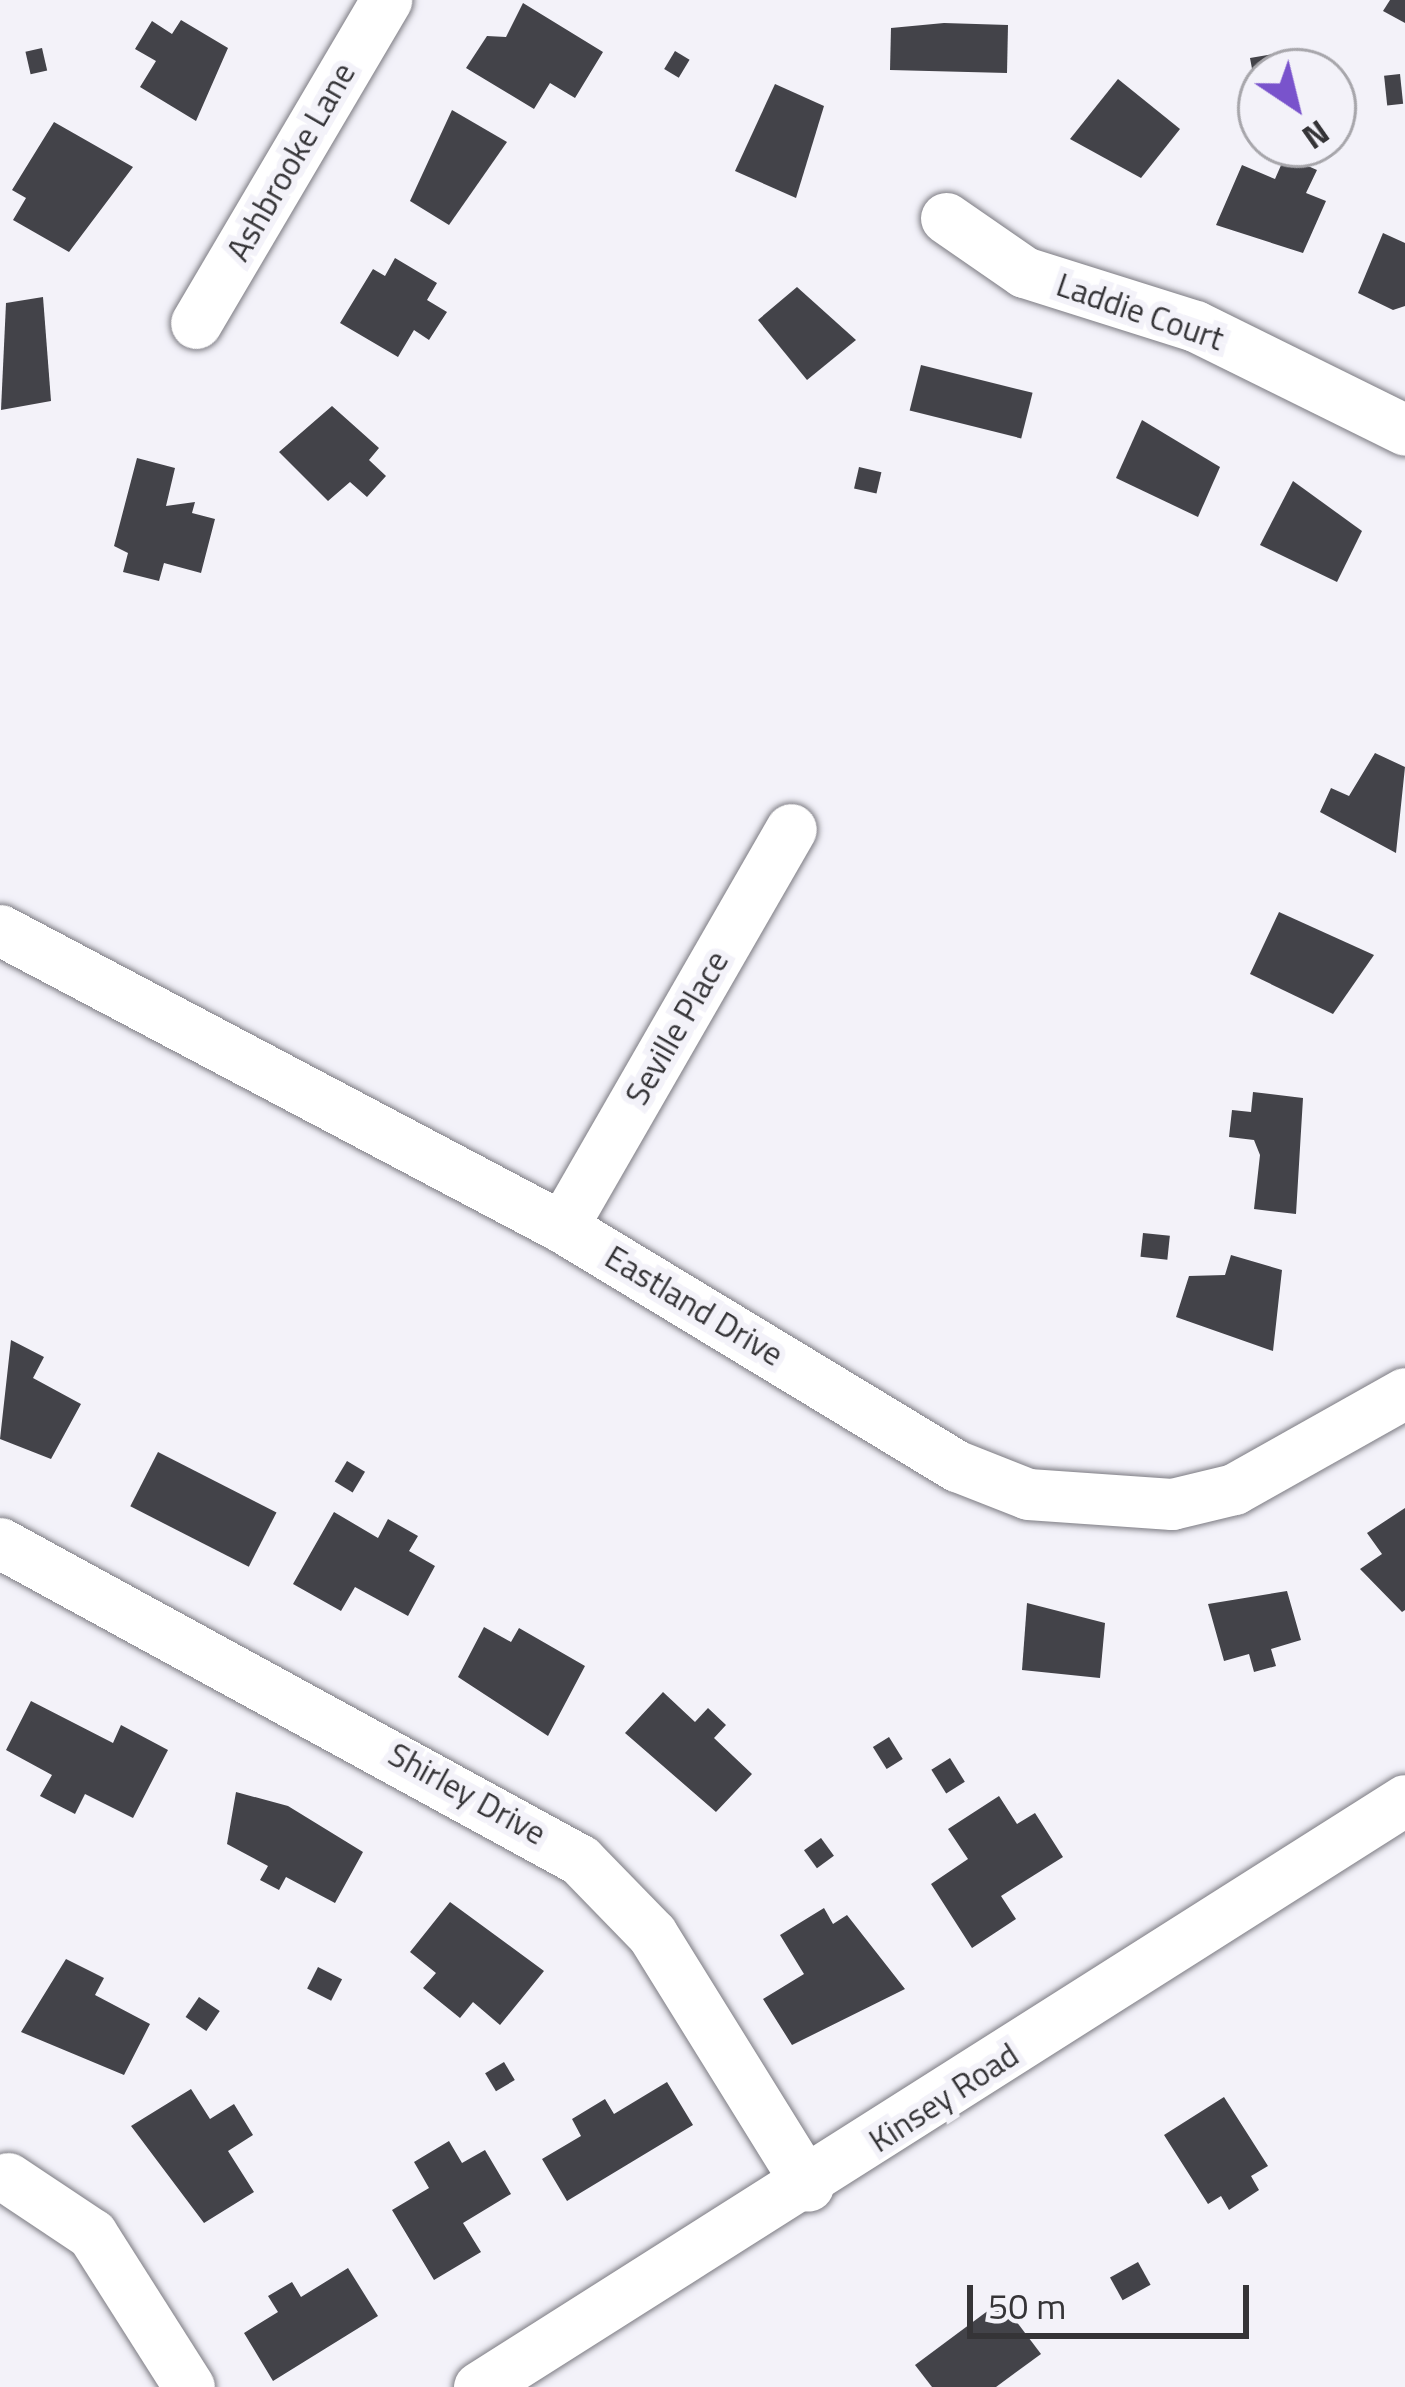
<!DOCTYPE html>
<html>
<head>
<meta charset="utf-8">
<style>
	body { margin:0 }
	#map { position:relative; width:1405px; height:2387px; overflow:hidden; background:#f3f2f9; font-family:"Titillium Web",sans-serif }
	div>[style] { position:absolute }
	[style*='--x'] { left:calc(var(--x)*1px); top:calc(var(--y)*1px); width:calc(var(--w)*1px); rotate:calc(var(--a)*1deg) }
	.building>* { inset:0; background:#434349; transform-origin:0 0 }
	.roads { filter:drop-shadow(0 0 3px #7c7b82) drop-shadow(0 0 3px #7c7b82) }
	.minor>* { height:51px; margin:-25.5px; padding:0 25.5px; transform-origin:25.5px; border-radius:25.5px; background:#fff }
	span { translate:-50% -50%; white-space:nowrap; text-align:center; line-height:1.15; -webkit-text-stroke:12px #f3f2f9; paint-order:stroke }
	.street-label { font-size:33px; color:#353437 }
	.north { position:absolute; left:1237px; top:48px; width:120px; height:120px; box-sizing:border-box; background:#f3f2f9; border:3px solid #a7a6ab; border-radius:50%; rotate:145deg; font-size:33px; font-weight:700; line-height:48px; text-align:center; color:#353437 }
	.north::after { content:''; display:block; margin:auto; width:42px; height:54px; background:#7953cc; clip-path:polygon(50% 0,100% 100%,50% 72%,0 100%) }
	.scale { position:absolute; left:967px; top:2285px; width:282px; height:54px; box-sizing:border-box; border:6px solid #353437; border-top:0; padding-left:15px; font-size:36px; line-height:42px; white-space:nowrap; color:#353437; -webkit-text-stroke:9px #f3f2f9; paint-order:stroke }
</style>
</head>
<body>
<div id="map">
	<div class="building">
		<i style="clip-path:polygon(1390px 0,1405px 0,1405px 23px,1383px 11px)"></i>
		<i style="clip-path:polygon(523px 3px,603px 52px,575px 98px,550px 83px,534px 109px,466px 68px,487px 36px,506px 37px)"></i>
		<i style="clip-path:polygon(181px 20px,228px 48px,196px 121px,140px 87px,156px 61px,135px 49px,152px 21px,172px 34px)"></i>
		<i style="clip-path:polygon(944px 23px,1008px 25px,1007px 73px,890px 70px,891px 28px)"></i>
		<i style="left:42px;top:48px;width:23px;height:17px;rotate:77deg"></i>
		<i style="left:675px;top:51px;width:17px;height:21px;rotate:31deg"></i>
		<i style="clip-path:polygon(1274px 54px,1278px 72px,1254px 79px,1250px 58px)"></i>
		<i style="left:1400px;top:74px;width:30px;height:16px;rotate:84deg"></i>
		<i style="clip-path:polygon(1118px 79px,1180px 129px,1141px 178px,1070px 139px)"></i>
		<i style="clip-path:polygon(775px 84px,824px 106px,796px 198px,735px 171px)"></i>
		<i style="clip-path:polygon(452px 110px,507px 142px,449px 225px,410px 201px)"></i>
		<i style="clip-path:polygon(54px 122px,133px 167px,69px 252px,13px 220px,26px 198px,12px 190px)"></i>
		<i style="clip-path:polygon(1285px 156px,1317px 170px,1306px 193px,1326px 201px,1303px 253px,1216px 225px,1242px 165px,1275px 179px)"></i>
		<i style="clip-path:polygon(1383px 233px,1405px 243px,1405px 306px,1393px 310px,1358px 293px)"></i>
		<i style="clip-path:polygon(395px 258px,437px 283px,427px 300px,447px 312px,429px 340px,414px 330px,398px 357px,340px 323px,373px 269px,385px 276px)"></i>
		<i style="clip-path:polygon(797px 287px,856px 340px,807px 380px,758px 320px)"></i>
		<i style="clip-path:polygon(43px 297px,51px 401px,1px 410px,6px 303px)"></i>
		<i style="left:921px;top:365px;width:115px;height:47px;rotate:14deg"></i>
		<i style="clip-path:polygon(332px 406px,379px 448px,369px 460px,386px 476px,367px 497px,350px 482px,328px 501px,279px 452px)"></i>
		<i style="clip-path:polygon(1142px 420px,1220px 467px,1198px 517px,1116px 478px)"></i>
		<i style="clip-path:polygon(137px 458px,175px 468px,166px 506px,195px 502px,192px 513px,215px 519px,201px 573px,164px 563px,159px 581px,123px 572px,128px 553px,114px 546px)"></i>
		<i style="left:859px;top:467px;width:23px;height:22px;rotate:13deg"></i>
		<i style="clip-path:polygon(1293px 481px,1362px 531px,1337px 582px,1260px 545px)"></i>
		<i style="clip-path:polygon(1375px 753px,1405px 767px,1396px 853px,1320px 812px,1331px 788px,1349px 796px)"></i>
		<i style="clip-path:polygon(1279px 912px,1374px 955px,1333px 1014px,1250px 974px)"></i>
		<i style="clip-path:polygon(1253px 1092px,1303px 1098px,1296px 1214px,1254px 1209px,1260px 1155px,1254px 1140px,1229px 1137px,1232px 1110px,1251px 1112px)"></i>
		<i style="left:1143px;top:1233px;width:27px;height:24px;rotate:6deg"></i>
		<i style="clip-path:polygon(1231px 1255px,1282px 1270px,1273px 1351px,1176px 1317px,1189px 1276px,1225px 1275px)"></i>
		<i style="clip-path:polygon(11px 1340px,44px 1357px,33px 1378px,81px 1404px,51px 1459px,0 1439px)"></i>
		<i style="left:158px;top:1452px;width:133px;height:61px;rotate:27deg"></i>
		<i style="left:347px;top:1461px;width:21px;height:24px;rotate:31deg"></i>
		<i style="clip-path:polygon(1405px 1508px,1405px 1610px,1402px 1612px,1360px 1569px,1382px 1554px,1367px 1533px)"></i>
		<i style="clip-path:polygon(334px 1512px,378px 1538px,388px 1519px,418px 1536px,409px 1551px,435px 1566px,408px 1616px,355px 1587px,341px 1611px,293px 1584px)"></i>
		<i style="clip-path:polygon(1287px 1591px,1301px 1640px,1271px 1649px,1276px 1666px,1254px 1672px,1249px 1654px,1224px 1661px,1208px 1604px)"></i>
		<i style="clip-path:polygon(1027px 1603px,1105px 1623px,1100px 1678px,1022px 1670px)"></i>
		<i style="clip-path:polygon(484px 1627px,511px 1642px,519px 1628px,585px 1666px,548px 1736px,458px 1677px)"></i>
		<i style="clip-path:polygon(663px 1692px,695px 1722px,708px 1708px,726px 1725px,714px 1738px,752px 1774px,716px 1812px,625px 1733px)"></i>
		<i style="clip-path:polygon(31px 1701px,113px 1743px,121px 1725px,168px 1750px,133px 1818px,85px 1794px,75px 1814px,40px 1796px,52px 1775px,6px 1750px)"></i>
		<i style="left:889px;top:1737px;width:26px;height:19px;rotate:58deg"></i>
		<i style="left:950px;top:1758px;width:28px;height:22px;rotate:58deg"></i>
		<i style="clip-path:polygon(236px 1792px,288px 1806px,363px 1852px,335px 1903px,286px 1877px,279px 1890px,260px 1880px,268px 1866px,227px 1844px)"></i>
		<i style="clip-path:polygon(999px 1796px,1017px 1824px,1035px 1813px,1063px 1857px,1001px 1896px,1016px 1919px,972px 1948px,931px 1884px,968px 1859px,948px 1829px)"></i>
		<i style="left:821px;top:1838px;width:22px;height:21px;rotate:54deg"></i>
		<i style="clip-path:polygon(450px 1902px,544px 1971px,500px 2025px,473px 2002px,460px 2018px,423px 1988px,436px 1973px,410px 1952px)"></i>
		<i style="clip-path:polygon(824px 1908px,833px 1924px,847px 1915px,905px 1989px,792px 2045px,763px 1999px,804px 1974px,780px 1935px)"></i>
		<i style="clip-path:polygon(66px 1959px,104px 1978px,95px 1995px,150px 2024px,124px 2075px,21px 2032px)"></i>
		<i style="left:318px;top:1967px;width:27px;height:24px;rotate:27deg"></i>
		<i style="left:199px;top:1997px;width:25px;height:24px;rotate:34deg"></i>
		<i style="left:504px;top:2062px;width:21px;height:22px;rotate:59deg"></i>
		<i style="clip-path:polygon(667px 2082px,693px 2125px,567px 2201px,542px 2159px,581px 2136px,572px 2119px,605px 2099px,614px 2114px)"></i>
		<i style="clip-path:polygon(191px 2089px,210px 2119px,234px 2104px,253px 2135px,228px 2151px,254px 2192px,204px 2223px,131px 2126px)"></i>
		<i style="clip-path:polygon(1224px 2097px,1268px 2166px,1251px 2176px,1259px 2190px,1229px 2210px,1221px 2196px,1208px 2204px,1164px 2135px)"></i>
		<i style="clip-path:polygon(449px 2141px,462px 2163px,485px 2150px,511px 2194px,463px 2223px,481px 2252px,434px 2280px,392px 2210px,429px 2188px,414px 2162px)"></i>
		<i style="left:1138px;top:2262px;width:26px;height:32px;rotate:61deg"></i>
		<i style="clip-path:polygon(348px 2268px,378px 2316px,273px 2381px,244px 2333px,278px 2312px,268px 2296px,292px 2282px,301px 2297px)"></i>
		<i style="clip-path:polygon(1001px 2301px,1041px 2354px,996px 2387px,932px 2387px,915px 2365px)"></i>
	</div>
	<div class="roads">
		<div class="minor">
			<i style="--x:946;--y:218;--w:95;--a:34.7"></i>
			<i style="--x:1024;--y:272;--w:179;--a:17.5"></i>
			<i style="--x:1195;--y:326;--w:234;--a:26.3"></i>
			<i style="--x:196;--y:323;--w:375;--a:-59.5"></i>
			<i style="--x:0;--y:930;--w:636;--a:27.86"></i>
			<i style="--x:562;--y:1227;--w:462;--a:31.2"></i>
			<i style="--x:957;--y:1466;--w:76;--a:21.5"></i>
			<i style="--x:1028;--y:1494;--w:144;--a:4"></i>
			<i style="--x:1172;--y:1504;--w:64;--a:-13.6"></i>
			<i style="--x:1234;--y:1489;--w:196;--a:-29.3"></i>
			<i style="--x:562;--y:1227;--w:459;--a:-60.1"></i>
			<i style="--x:0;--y:1543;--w:661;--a:28.66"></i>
			<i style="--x:580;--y:1860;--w:103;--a:45.8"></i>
			<i style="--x:652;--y:1934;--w:296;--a:58.2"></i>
			<i style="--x:8;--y:2178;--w:101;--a:33.7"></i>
			<i style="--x:92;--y:2234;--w:181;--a:57.6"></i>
			<i style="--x:479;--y:2387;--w:1096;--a:-32.37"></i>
		</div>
	</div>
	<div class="street-label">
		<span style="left:291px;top:162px;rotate:-60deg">Ashbrooke Lane</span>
		<span style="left:1140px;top:312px;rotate:19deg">Laddie Court</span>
		<span style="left:677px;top:1028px;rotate:-60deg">Seville Place</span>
		<span style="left:694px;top:1306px;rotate:31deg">Eastland Drive</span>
		<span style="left:467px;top:1794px;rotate:29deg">Shirley Drive</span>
		<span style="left:944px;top:2098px;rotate:-33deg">Kinsey Road</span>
	</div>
	<div class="north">N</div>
	<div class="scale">50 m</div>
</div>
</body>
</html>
